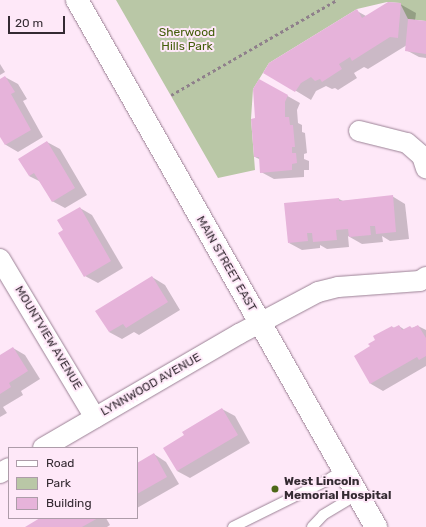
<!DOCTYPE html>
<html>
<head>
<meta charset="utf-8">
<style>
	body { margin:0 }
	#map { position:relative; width:426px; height:527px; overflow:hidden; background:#fee8f8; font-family:Rubik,sans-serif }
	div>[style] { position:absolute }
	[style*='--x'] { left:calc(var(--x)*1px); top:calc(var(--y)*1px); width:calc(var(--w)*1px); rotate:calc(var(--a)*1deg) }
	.green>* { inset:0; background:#b9c7a6 }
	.shadow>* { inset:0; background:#0003 }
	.building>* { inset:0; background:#e6b3da }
	.path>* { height:2.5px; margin-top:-1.25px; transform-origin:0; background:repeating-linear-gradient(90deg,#8f808b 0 3px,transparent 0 6px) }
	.roads { filter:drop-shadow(0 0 1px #9b8295) drop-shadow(0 0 1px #9b8295) }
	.lane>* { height:10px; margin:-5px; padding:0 5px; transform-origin:5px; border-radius:5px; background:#fff }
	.street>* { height:20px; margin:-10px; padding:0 10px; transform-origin:10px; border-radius:10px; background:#fff }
	.secondary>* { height:22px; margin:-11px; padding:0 11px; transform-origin:11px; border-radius:11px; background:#fff }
	.dots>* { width:11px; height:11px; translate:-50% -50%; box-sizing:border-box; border:2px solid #fee8f8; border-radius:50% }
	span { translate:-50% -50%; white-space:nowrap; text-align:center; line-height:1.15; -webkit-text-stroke:4px #fee8f8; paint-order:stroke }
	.park-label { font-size:12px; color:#445e0b }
	.street-label { font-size:12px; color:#342a32 }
	.poi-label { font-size:12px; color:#342a32; font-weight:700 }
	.left { translate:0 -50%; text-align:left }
	.legend { position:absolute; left:8px; top:447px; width:130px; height:72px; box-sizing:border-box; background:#fee8f8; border:1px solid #ad9ca9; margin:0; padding:5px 7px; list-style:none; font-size:12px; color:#342a32 }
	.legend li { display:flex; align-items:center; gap:8px; height:20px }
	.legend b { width:20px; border:1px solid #ad9ca9 }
	.scale { position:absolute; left:8px; top:16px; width:57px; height:18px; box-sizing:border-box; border:2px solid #342a32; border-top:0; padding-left:5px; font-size:12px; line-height:14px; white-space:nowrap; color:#342a32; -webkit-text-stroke:3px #fee8f8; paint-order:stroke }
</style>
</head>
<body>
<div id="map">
	<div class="green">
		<i style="clip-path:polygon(116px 0,426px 0,426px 21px,408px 19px,400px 3px,387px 2px,357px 9px,269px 63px,253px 89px,251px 119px,255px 170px,218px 178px)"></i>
	</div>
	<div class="shadow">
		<i style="clip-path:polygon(400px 4px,416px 13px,415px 21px,426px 22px,426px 58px,419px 57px,406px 50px,407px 45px,368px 69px,364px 67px,354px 73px,357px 78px,338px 90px,335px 88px,332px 89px,326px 86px,316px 91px,311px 100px,265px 72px,357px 11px,366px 16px)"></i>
		<i style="clip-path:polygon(0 64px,5px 72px,0 75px)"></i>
		<i style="clip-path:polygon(5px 77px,18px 84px,27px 99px,23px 101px,43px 137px,18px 152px,6px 145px,0 135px,0 80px)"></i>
		<i style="clip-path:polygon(259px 80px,300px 103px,297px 110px,298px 123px,302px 125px,302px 132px,305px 133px,307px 153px,304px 154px,304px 159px,309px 161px,309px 170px,304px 170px,304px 177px,274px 179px,261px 172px,261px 160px,255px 157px)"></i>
		<i style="clip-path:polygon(47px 142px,60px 149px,87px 195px,65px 208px,52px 201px,41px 182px,29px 176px)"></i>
		<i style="clip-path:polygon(392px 196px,405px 204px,409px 239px,390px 241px,382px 236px,383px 242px,362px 244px,348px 236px,349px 247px,327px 249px,320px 245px,320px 248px,302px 250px,289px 243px,339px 199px,343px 201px)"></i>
		<i style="clip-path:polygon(80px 208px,92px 215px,123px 268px,98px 283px,85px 276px,64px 231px)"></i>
		<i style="clip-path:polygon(152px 277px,165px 285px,180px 310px,139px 335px,134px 332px,122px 339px,109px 332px)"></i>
		<i style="clip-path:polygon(399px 326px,405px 330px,418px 326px,426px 330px,426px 366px,383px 391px,371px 384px,371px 347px,392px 327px,395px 328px)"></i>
		<i style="clip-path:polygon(13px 348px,25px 355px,40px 379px,21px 391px,23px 395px,3px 407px,7px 413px,0 417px,0 356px)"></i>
		<i style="clip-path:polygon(222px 409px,235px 416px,250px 443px,190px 478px,177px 471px,186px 435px)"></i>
		<i style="clip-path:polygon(154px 454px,166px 462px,179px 484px,137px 508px,137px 464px)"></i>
		<i style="clip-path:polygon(41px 518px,106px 518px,110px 525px,107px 527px,27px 527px)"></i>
	</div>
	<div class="building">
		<i style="clip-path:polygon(388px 2px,401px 3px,398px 38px,390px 37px,352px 61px,350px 57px,339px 64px,342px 69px,322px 82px,320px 79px,315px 81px,311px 77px,301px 83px,295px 92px,263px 73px,269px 63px,357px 9px,362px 18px)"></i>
		<i style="clip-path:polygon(408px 19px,426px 21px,426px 54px,405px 51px)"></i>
		<i style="clip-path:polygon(5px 76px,15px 92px,11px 94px,31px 130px,5px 145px,0 137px,0 79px)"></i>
		<i style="clip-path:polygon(259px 79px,288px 95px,285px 102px,285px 117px,289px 117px,290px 125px,293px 125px,295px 147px,292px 147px,292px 153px,296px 153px,297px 163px,292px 164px,292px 170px,260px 173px,259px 157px,254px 157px,251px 119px,255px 118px,253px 89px)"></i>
		<i style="clip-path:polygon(47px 141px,75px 188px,52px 202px,34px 173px,29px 176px,18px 159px)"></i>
		<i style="clip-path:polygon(393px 195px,396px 232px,376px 234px,375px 226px,370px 226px,371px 235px,349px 237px,348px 229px,336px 230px,337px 240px,313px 242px,312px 233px,307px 233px,308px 241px,288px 243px,284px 203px,339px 198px,339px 201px)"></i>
		<i style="clip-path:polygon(80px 207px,111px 261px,84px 277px,58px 233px,63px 230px,57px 220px)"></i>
		<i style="clip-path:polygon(152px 276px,168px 302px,126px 328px,123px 324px,109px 332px,95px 311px)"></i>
		<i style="clip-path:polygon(399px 325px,402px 330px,410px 326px,412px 328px,418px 325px,426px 338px,426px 356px,419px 360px,417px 357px,370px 384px,354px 356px,370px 346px,368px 344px,375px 340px,373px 336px,392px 326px,393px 328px)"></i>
		<i style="clip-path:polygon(13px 347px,28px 371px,9px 383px,11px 387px,0 394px,0 355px)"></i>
		<i style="clip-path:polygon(222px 408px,238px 435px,177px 471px,163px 448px,184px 435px,182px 432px)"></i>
		<i style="clip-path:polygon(154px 453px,167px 477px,137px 494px,137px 463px)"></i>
		<i style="clip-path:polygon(98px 518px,82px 527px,25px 527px,40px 518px)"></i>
	</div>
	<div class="path">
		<i style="--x:171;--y:95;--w:191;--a:-29.8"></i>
	</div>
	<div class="roads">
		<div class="lane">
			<i style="--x:233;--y:527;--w:102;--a:-26.3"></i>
			<i style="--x:324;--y:482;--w:25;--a:-32"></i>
			<i style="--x:312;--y:527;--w:16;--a:-47"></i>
			<i style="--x:323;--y:515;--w:41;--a:-31"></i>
		</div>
		<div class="street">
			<i style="--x:359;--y:131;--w:49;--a:14"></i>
			<i style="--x:407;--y:143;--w:20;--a:41"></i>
			<i style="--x:422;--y:156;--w:13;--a:72"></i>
			<i style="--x:0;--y:259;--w:185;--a:59.1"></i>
			<i style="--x:43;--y:448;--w:227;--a:-30.2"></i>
			<i style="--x:239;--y:334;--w:89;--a:-28"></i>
			<i style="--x:318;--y:292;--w:21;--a:-14"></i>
			<i style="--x:338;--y:287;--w:82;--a:-4.2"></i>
			<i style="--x:420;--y:281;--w:7;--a:-34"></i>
			<i style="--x:0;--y:473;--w:10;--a:-29"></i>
		</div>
		<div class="secondary">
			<i style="--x:77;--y:0;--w:606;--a:60.43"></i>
		</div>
	</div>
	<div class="dots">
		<i style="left:275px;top:489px;background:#4d6718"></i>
	</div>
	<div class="park-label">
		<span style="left:187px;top:40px">Sherwood<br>Hills Park</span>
	</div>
	<div class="street-label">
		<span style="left:226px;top:264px;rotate:60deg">MAIN STREET EAST</span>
		<span style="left:48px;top:338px;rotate:59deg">MOUNTVIEW AVENUE</span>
		<span style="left:151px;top:385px;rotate:-30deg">LYNNWOOD AVENUE</span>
	</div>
	<div class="poi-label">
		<span class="left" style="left:284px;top:489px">West Lincoln<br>Memorial Hospital</span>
	</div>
	<ul class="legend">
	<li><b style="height:5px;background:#fff"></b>Road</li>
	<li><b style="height:11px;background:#b9c7a6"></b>Park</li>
	<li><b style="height:11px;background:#e6b3da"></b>Building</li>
	</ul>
	<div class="scale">20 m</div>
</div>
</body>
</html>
